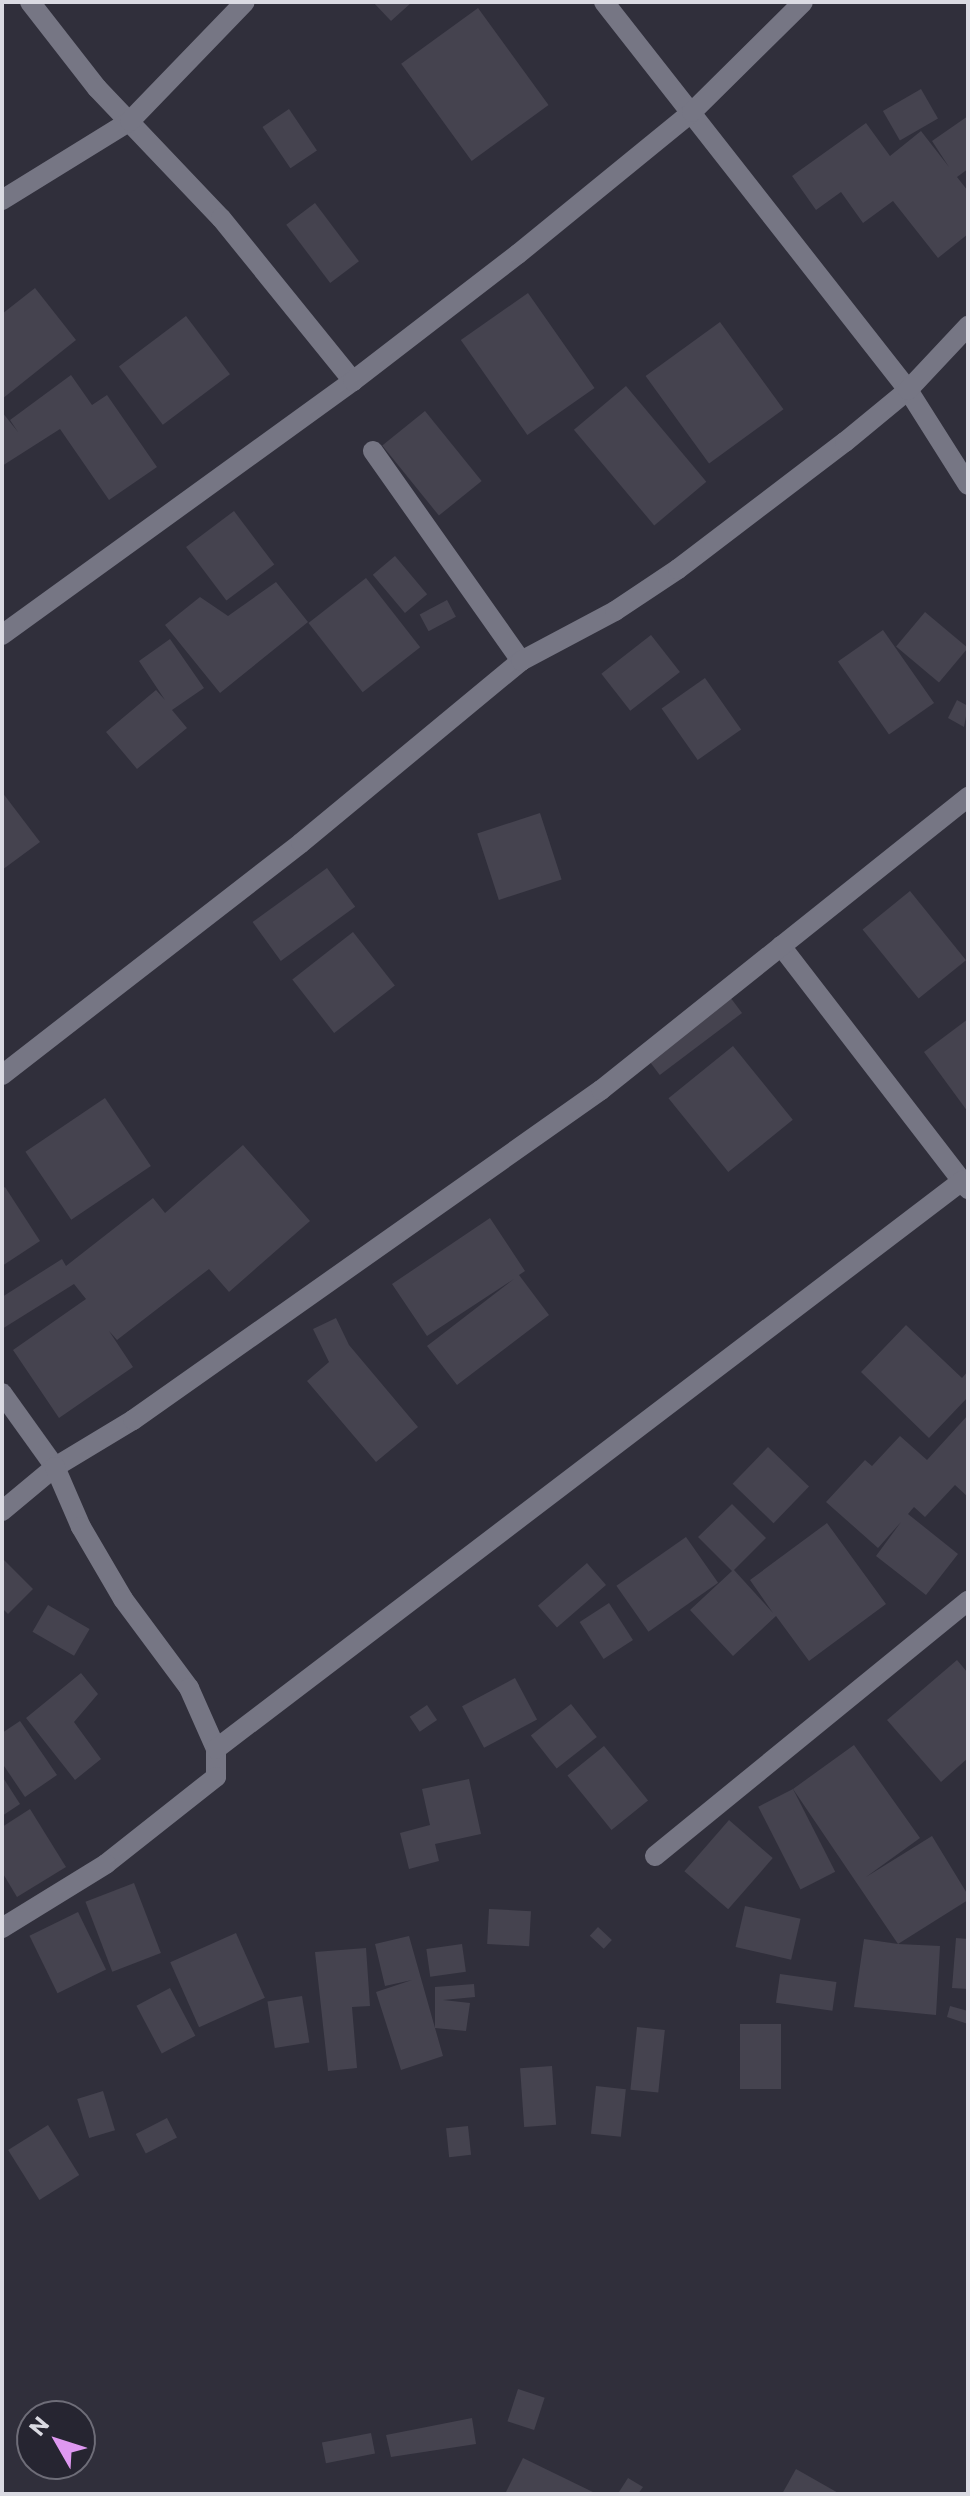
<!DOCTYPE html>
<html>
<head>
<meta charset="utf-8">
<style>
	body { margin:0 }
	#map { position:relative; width:970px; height:2496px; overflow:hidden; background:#302f3b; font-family:Commissioner,sans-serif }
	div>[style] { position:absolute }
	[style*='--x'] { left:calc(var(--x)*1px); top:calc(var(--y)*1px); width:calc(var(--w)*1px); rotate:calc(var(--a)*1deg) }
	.building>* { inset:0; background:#45434f; transform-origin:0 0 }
	.minor>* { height:20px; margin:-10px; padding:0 10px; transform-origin:10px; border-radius:10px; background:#767684 }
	span { translate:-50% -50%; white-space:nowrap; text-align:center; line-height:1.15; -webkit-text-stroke:8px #262531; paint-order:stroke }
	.frame { position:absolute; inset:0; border:4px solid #dadae2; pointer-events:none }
	.north { position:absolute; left:16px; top:2400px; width:80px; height:80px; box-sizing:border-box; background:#262531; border:2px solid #6e6d78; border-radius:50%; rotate:309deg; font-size:22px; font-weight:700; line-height:32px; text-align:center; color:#dadae2 }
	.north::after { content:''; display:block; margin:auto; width:28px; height:36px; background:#df98f1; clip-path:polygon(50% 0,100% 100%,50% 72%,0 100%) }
</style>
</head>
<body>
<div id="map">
	<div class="building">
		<i style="clip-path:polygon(373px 2px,412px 2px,391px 21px)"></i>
		<i style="left:478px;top:8px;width:120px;height:95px;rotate:54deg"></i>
		<i style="left:921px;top:89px;width:34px;height:44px;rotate:60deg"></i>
		<i style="left:289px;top:109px;width:50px;height:32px;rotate:56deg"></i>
		<i style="clip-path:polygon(968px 116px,968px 169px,957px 177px,968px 191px,968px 234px,938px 258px,893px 201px,863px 223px,841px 192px,816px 210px,792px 176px,866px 123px,890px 156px,921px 131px,949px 167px,932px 141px)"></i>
		<i style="left:315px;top:203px;width:73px;height:36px;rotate:53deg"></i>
		<i style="clip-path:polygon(35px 288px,76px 340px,2px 399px,2px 314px)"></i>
		<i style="left:528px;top:293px;width:116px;height:82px;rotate:55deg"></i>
		<i style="left:186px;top:316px;width:73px;height:84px;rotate:53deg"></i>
		<i style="left:720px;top:322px;width:108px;height:92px;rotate:54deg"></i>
		<i style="clip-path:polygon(71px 375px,92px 405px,107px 395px,157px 467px,109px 500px,60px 429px,2px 466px,2px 412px,18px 432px,10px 420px)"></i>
		<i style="left:626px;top:386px;width:125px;height:68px;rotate:50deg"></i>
		<i style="left:425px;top:411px;width:90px;height:55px;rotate:51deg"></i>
		<i style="left:234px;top:511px;width:67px;height:60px;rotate:53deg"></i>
		<i style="left:395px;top:556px;width:50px;height:29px;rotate:50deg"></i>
		<i style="left:366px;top:578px;width:88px;height:73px;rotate:52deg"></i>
		<i style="clip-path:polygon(276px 582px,308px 622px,220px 693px,165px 625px,200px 597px,228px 616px)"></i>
		<i style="left:447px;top:600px;width:19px;height:31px;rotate:62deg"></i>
		<i style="left:925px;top:612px;width:56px;height:45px;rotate:40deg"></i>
		<i style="left:883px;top:630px;width:89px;height:55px;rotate:55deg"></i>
		<i style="left:651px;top:635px;width:47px;height:63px;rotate:52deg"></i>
		<i style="clip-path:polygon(170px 639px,204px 688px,172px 710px,187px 728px,137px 769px,106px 732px,156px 690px,165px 700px,139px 661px)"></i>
		<i style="left:705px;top:678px;width:63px;height:53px;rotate:55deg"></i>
		<i style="clip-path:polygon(957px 700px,968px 706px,964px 727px,948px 718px)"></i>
		<i style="clip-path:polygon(2px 792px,40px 842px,2px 870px)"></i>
		<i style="left:540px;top:813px;width:70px;height:66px;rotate:72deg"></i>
		<i style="left:327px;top:868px;width:48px;height:92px;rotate:54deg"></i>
		<i style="left:910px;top:891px;width:89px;height:61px;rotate:51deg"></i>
		<i style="left:353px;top:932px;width:68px;height:77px;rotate:52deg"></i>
		<i style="left:727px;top:993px;width:25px;height:103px;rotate:53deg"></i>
		<i style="clip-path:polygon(968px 1019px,968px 1112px,924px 1052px)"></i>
		<i style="left:733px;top:1046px;width:95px;height:83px;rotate:51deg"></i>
		<i style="left:105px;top:1098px;width:82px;height:96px;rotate:56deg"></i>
		<i style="clip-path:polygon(243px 1145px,310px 1221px,229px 1292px,209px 1269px,117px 1340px,109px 1331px,133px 1367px,59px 1418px,13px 1350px,86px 1299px,74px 1284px,2px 1329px,2px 1297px,62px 1259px,66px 1266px,153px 1198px,165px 1213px)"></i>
		<i style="clip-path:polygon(5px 1187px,40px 1241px,2px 1266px,2px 1189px)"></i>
		<i style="clip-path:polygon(490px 1218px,525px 1271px,519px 1275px,549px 1315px,457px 1385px,427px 1346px,514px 1279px,427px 1336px,392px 1284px)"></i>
		<i style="clip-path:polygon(336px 1318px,349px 1345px,418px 1427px,376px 1462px,307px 1381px,329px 1362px,313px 1329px)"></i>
		<i style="clip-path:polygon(906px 1325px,962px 1378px,968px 1371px,968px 1397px,929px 1438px,861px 1372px)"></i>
		<i style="clip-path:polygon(968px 1415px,968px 1497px,955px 1485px,925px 1517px,914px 1507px,908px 1514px,958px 1554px,926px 1595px,876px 1556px,901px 1522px,878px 1548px,826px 1502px,865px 1460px,872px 1466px,900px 1436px,927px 1460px)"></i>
		<i style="left:768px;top:1447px;width:57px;height:51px;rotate:44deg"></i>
		<i style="clip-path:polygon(732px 1504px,766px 1538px,734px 1570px,773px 1613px,750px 1580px,827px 1523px,886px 1604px,809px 1661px,776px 1616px,733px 1656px,690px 1610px,732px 1571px,698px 1537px)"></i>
		<i style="left:686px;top:1537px;width:56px;height:85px;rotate:55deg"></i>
		<i style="clip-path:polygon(2px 1558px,33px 1589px,8px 1614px,2px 1608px)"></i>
		<i style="left:587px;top:1563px;width:29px;height:65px;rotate:49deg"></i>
		<i style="left:609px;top:1603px;width:44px;height:35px;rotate:57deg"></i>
		<i style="left:48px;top:1605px;width:48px;height:31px;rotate:30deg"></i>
		<i style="clip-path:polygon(957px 1660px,968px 1673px,968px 1758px,941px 1782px,887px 1720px)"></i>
		<i style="clip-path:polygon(81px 1673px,98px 1694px,74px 1722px,101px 1759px,75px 1780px,26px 1718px)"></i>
		<i style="left:515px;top:1678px;width:47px;height:60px;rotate:62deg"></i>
		<i style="left:571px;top:1704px;width:42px;height:51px;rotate:52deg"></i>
		<i style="left:427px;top:1705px;width:18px;height:21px;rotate:56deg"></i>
		<i style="clip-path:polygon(20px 1721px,57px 1775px,25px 1797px,2px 1763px,2px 1733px)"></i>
		<i style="clip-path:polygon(854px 1745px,920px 1838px,866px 1877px,932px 1836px,968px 1895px,968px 1900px,898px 1944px,940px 1946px,936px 2015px,854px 2007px,864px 1939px,898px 1944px,793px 1789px)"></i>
		<i style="left:604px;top:1746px;width:70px;height:47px;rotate:51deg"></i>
		<i style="clip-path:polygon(2px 1776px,20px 1804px,2px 1816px)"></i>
		<i style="clip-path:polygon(469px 1779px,481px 1834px,435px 1844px,439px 1861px,409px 1869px,400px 1833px,430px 1825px,422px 1789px)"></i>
		<i style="left:793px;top:1789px;width:93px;height:39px;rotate:63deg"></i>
		<i style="clip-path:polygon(30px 1809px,66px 1867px,17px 1897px,2px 1872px,2px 1827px)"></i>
		<i style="left:729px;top:1820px;width:58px;height:68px;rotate:41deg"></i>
		<i style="left:134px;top:1883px;width:75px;height:52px;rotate:69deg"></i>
		<i style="left:745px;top:1906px;width:57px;height:42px;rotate:13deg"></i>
		<i style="left:489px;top:1909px;width:42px;height:35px;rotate:3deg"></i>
		<i style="left:78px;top:1912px;width:64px;height:54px;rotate:64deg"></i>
		<i style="left:598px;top:1927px;width:19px;height:12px;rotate:43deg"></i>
		<i style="left:236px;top:1933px;width:71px;height:72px;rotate:66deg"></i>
		<i style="clip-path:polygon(409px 1936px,435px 2028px,435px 1987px,474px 1984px,475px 1997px,443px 2000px,470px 2003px,466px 2031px,435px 2028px,443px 2056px,401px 2070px,376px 1992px,412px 1980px,385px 1986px,375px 1944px)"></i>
		<i style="clip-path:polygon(956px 1938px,968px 1939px,968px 1989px,952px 1988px)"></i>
		<i style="left:462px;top:1944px;width:28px;height:36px;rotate:82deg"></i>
		<i style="clip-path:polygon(366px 1948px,370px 2006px,352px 2007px,357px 2068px,328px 2071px,315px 1952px)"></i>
		<i style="left:780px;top:1974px;width:57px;height:29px;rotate:8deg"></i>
		<i style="left:170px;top:1988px;width:54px;height:38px;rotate:62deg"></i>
		<i style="left:302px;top:1996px;width:47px;height:35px;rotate:81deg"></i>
		<i style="clip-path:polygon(950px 2006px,968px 2011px,968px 2024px,947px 2017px)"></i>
		<i style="left:740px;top:2024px;width:41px;height:65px"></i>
		<i style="left:637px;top:2027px;width:28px;height:63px;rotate:6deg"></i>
		<i style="left:552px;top:2066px;width:59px;height:32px;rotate:86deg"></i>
		<i style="left:596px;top:2086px;width:30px;height:48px;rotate:6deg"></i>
		<i style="left:103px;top:2091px;width:41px;height:27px;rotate:73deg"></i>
		<i style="left:167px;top:2118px;width:22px;height:35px;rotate:63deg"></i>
		<i style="left:48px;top:2125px;width:59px;height:47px;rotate:58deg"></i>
		<i style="left:468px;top:2126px;width:29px;height:22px;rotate:84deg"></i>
		<i style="left:518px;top:2389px;width:28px;height:34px;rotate:18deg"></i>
		<i style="clip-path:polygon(472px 2418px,476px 2444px,391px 2457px,386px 2435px)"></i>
		<i style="left:371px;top:2433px;width:21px;height:50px;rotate:79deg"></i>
		<i style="clip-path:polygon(523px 2458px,597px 2494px,505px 2494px)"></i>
		<i style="clip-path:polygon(796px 2469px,840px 2494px,782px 2494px)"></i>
		<i style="clip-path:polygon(628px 2478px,643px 2487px,638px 2494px,619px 2492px)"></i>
	</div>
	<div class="minor">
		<i style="--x:30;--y:2;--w:109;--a:52.1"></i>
		<i style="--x:97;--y:88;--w:180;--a:46.4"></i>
		<i style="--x:221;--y:218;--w:210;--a:51"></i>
		<i style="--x:604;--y:2;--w:493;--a:51.9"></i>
		<i style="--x:908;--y:390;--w:112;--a:57.7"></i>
		<i style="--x:2;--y:200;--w:150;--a:-31.7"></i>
		<i style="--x:130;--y:121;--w:165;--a:-46"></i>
		<i style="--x:373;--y:451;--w:257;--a:54.8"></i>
		<i style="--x:2;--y:635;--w:433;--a:-35.9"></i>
		<i style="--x:353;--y:381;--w:208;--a:-37.6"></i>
		<i style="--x:518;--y:254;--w:225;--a:-39.2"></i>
		<i style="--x:692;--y:112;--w:156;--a:-44.7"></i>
		<i style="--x:781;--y:946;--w:307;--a:52.4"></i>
		<i style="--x:2;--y:1075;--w:378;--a:-37.8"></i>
		<i style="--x:301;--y:843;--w:286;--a:-39.6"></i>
		<i style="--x:521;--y:661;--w:106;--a:-28"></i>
		<i style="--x:615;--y:611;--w:76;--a:-33.7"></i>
		<i style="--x:678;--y:569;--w:210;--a:-37.3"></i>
		<i style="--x:845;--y:442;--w:82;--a:-39.5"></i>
		<i style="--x:908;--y:390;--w:88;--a:-46.8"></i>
		<i style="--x:2;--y:1393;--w:91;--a:54.4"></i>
		<i style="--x:55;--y:1467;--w:91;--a:-31.1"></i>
		<i style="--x:133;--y:1420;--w:573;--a:-35.19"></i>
		<i style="--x:601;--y:1090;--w:470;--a:-38.6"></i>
		<i style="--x:2;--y:1511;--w:69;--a:-39.7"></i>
		<i style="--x:55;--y:1467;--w:65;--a:66.6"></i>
		<i style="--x:81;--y:1527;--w:83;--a:59.7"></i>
		<i style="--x:123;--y:1599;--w:111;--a:53.4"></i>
		<i style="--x:189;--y:1688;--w:67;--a:66.1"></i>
		<i style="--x:216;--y:1749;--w:28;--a:90"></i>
		<i style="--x:216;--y:1777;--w:140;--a:141.7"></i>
		<i style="--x:106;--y:1864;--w:122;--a:148.4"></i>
		<i style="--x:216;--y:1749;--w:938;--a:-37.29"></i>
		<i style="--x:655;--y:1856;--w:404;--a:-39.2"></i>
	</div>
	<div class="frame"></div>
	<div class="north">N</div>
</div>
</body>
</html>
